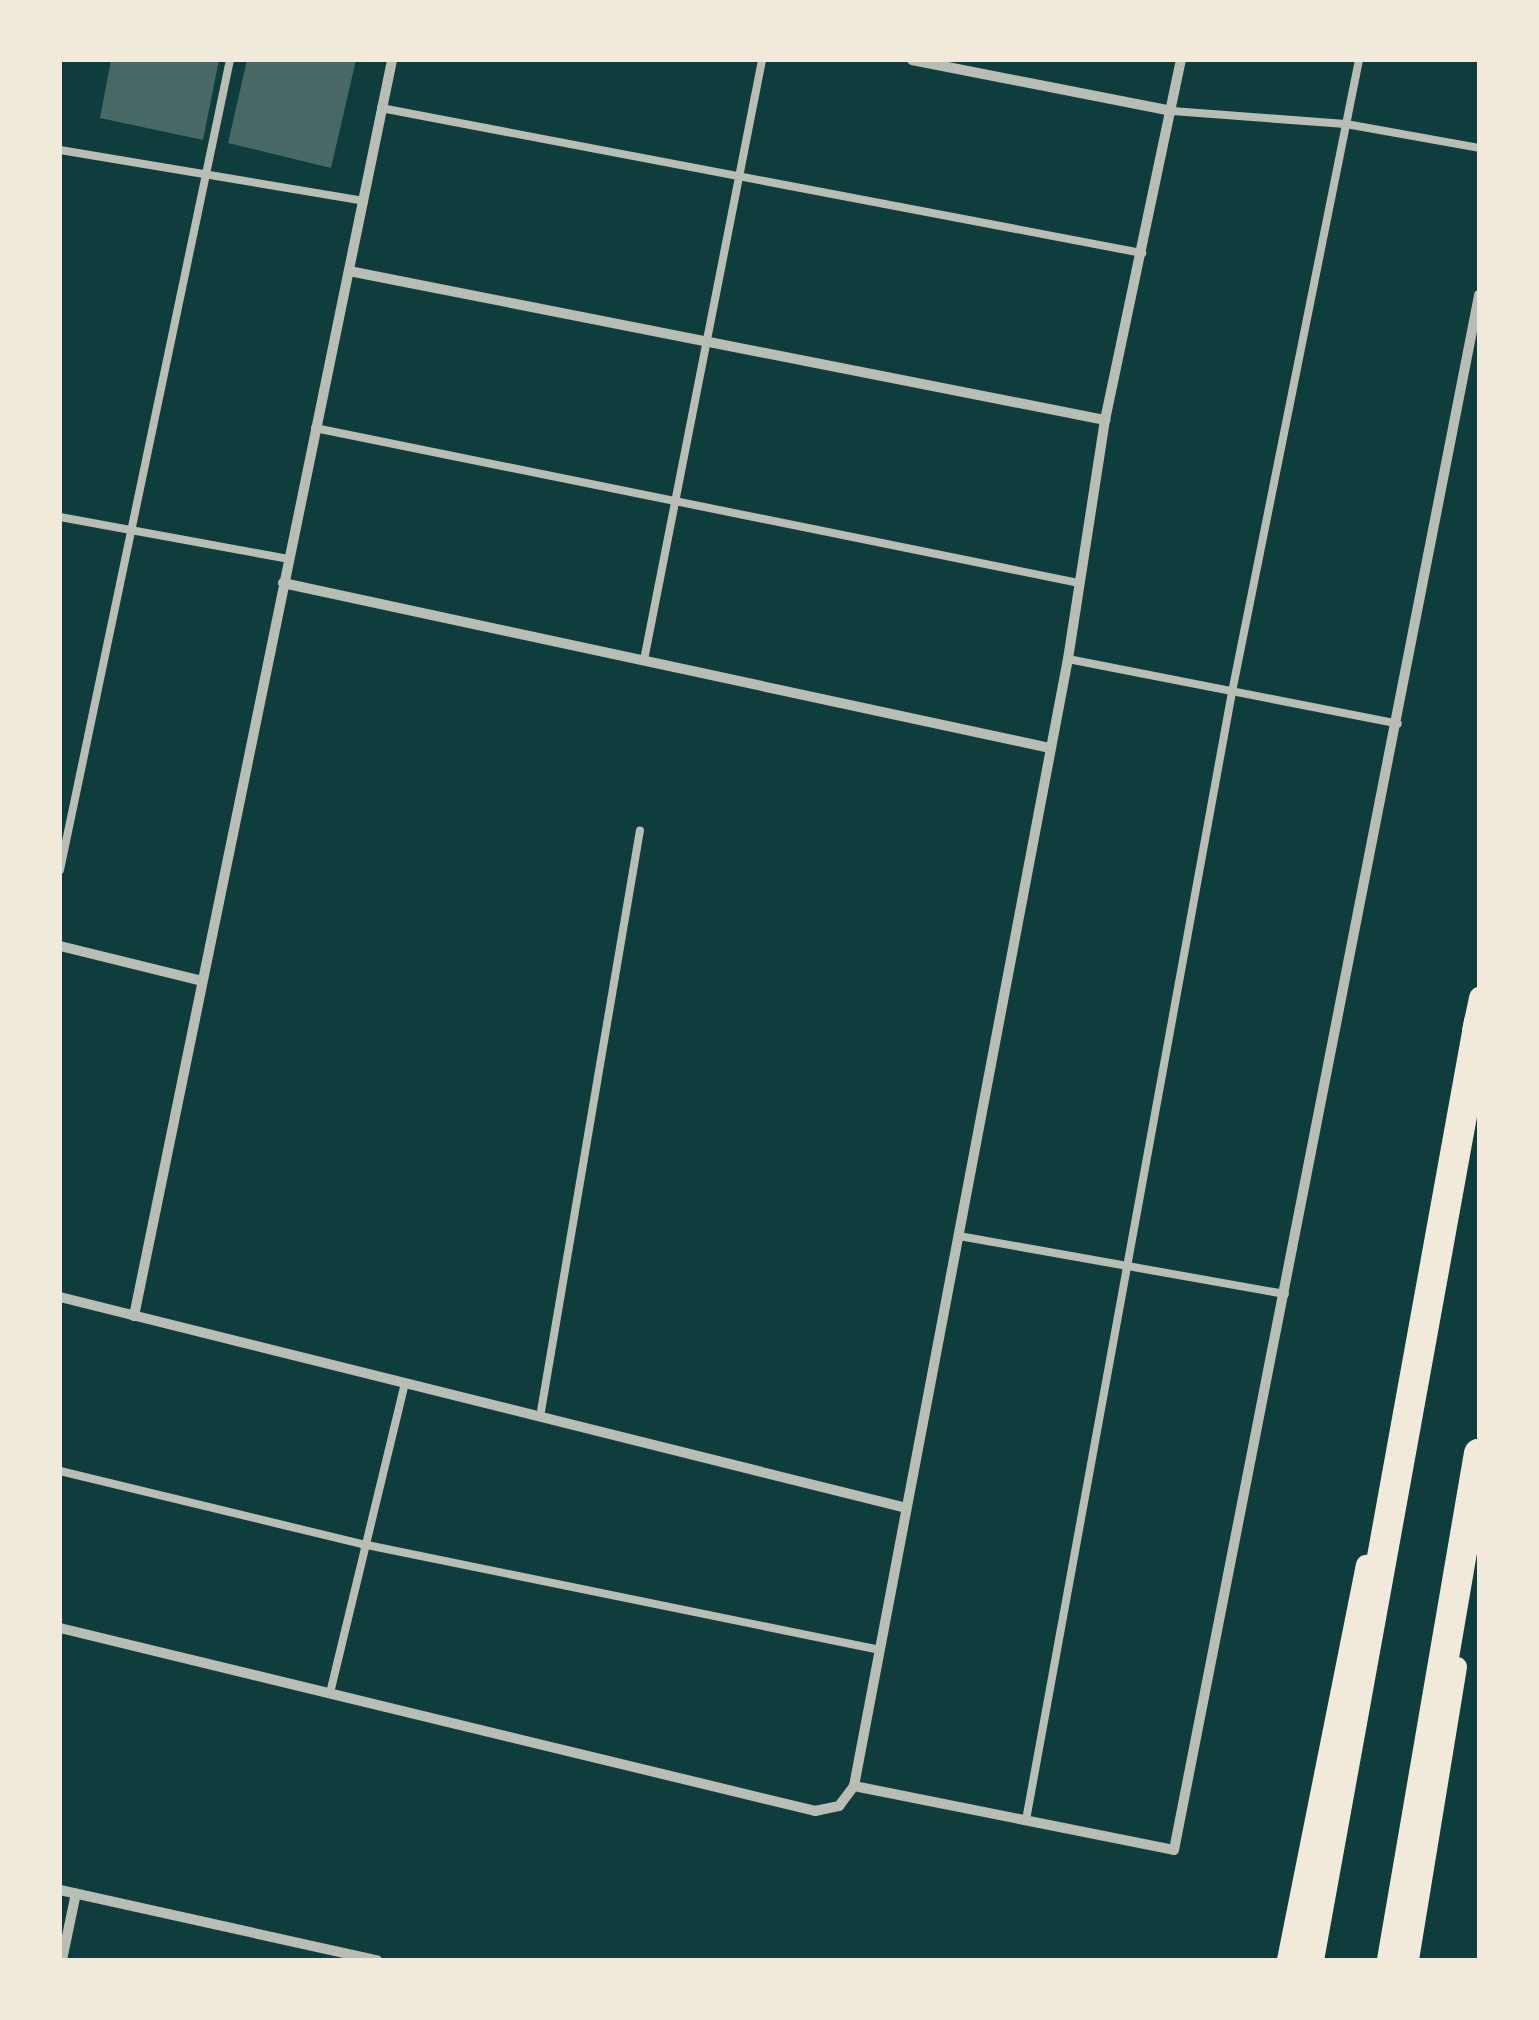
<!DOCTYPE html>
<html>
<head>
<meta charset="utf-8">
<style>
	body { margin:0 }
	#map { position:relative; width:1539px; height:2020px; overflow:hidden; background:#0f3d3e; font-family:Karla,sans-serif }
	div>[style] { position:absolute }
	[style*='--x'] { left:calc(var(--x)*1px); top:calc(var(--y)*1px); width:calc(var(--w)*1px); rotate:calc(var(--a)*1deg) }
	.building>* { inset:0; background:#486865 }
	.service>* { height:8px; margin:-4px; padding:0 4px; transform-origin:4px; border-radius:4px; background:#b8beb3 }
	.minor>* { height:10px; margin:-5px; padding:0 5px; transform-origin:5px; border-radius:5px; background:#b8beb3 }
	.secondary>* { height:20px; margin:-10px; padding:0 10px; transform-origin:10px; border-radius:10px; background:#f1e9da }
	.motorway>* { height:30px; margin:-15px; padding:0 15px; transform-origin:15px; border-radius:15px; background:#f1e9da }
	span { translate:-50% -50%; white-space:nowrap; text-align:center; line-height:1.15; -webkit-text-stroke:10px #f1e9da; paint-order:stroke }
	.frame { position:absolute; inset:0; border:62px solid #f1e9da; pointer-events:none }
</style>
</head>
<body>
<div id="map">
	<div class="building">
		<i style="clip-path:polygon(111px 60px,219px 60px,203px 140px,100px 118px)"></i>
		<i style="clip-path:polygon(247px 60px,356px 60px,331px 168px,228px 143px)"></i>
	</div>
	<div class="service">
		<i style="--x:381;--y:108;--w:775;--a:10.79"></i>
		<i style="--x:1172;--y:111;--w:174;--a:4.3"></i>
		<i style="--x:1346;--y:124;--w:135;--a:10.2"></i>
		<i style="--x:60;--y:150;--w:308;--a:9.5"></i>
		<i style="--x:315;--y:428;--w:780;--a:11.47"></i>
		<i style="--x:60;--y:517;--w:232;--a:10.4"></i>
		<i style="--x:1068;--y:659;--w:336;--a:11.1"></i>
		<i style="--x:644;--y:660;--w:611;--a:-78.87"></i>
		<i style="--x:60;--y:870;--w:828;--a:-78.15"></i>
		<i style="--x:959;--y:1236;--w:331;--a:10.1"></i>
		<i style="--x:540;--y:1417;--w:595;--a:-80.33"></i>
		<i style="--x:60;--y:1471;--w:311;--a:13.6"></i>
		<i style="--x:362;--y:1544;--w:529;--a:11.56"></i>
		<i style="--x:330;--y:1693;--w:319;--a:-76.4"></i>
		<i style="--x:1026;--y:1820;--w:1147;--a:-79.65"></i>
		<i style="--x:1232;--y:692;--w:645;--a:-78.64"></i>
	</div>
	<div class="minor">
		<i style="--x:912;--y:60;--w:265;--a:11.1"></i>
		<i style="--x:349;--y:271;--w:771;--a:11.15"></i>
		<i style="--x:283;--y:583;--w:785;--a:12.14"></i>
		<i style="--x:60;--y:946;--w:146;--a:13.8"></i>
		<i style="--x:60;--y:1297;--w:872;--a:14"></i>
		<i style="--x:134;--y:1316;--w:1282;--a:-78.39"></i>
		<i style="--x:60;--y:1628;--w:777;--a:13.62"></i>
		<i style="--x:815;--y:1811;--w:25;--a:-12"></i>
		<i style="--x:839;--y:1806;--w:25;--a:-53"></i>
		<i style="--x:854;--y:1786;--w:1147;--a:-79.25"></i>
		<i style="--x:1068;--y:659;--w:242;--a:-81.2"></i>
		<i style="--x:1105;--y:420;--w:368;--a:-78.1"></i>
		<i style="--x:854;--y:1786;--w:326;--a:11.3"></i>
		<i style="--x:1174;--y:1850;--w:1585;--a:-78.9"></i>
		<i style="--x:60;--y:1890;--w:325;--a:12.5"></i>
		<i style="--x:62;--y:1960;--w:68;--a:-78.2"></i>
	</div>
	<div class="secondary">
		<i style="--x:1472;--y:1031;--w:35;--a:-78"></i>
		<i style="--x:1287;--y:1960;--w:403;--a:-78.7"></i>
		<i style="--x:1409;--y:1960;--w:297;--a:-80.7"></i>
	</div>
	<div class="motorway">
		<i style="--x:1309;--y:1960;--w:953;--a:-79.73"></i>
		<i style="--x:1392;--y:1960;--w:514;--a:-80.26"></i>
	</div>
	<div class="frame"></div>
</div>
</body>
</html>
